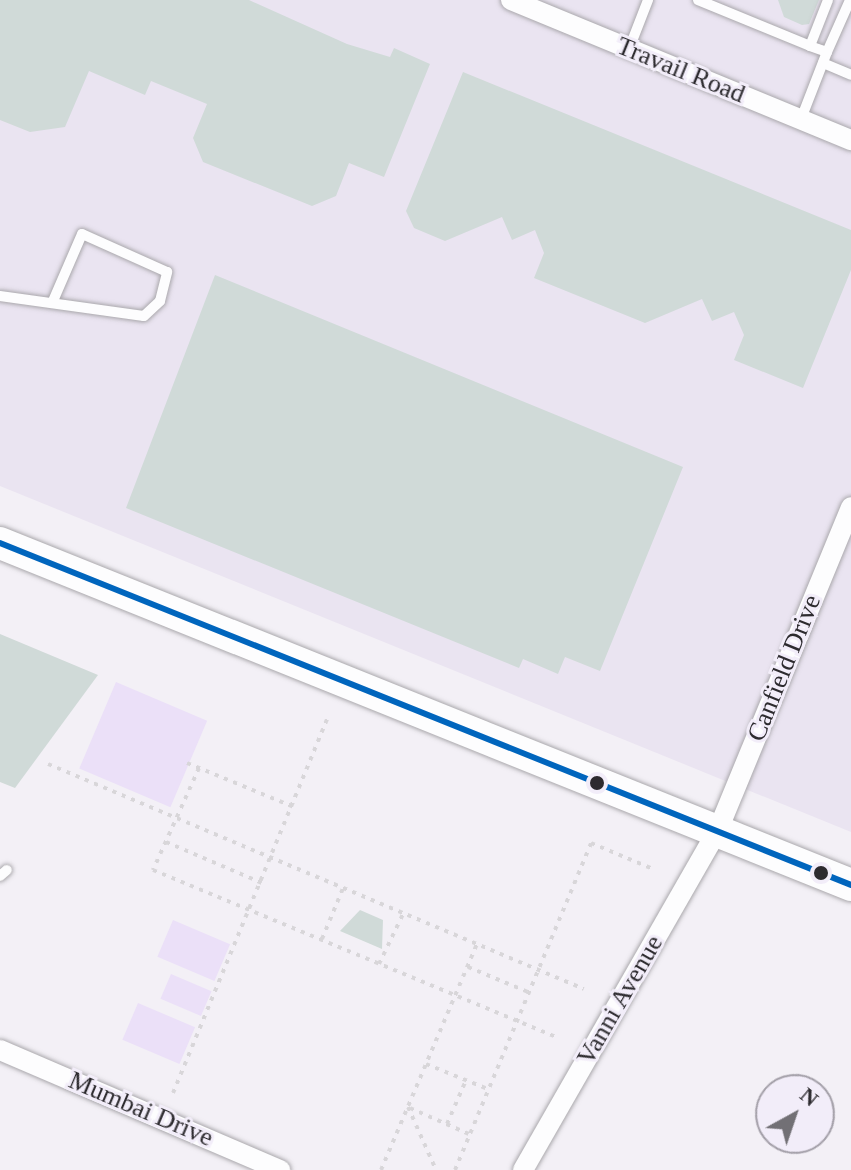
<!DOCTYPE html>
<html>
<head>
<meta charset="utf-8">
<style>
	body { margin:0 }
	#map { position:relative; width:851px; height:1170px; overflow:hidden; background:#f3f0f6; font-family:"Times New Roman",serif }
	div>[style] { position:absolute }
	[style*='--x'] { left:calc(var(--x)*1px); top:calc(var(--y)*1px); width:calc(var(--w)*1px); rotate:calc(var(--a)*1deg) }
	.built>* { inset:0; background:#eae4f1 }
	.green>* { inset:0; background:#ebe0f8; transform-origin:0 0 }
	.building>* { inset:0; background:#d0dad8 }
	.path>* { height:4px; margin-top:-2px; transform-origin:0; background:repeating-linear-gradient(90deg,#d8d6d9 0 4px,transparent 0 10px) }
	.roads { filter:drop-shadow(0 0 2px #aaa8ac) drop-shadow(0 0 2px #aaa8ac) }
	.lane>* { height:10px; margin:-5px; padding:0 5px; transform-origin:5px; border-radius:5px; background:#fdfdfe }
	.street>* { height:20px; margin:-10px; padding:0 10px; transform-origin:10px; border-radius:10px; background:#fdfdfe }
	.primary>* { height:32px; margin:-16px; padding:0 16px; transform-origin:16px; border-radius:16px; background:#fdfdfe }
	.bus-1>* { height:6px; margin:-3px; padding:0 3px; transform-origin:3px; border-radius:3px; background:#0065bd }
	.dots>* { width:22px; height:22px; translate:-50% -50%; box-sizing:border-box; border:4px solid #f2edf9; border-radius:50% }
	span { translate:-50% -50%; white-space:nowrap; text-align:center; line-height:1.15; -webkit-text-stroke:6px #f2edf9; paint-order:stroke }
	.street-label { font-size:26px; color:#2d2b2f }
	.north { position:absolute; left:755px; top:1074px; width:80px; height:80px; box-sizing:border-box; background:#f2edf9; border:2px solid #a39fa8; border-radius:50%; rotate:40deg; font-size:22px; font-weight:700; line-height:32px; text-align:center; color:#2d2b2f }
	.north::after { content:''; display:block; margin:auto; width:28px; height:36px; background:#727075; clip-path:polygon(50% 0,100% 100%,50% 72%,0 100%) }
</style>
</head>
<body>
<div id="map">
	<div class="built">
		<i style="clip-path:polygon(0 0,851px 0,851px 832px,0 486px)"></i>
	</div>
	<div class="green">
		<i style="left:116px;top:682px;width:99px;height:94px;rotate:23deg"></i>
		<i style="left:173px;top:920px;width:62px;height:40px;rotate:23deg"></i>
		<i style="left:171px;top:974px;width:44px;height:27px;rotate:23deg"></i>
		<i style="left:138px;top:1003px;width:62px;height:40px;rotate:23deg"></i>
	</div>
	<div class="building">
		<i style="clip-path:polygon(0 0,249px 0,347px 44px,390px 57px,394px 48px,430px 64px,384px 177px,349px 163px,336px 196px,312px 206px,203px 162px,193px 138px,207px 104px,151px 81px,145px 95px,89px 71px,65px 127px,30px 132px,0 120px)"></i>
		<i style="clip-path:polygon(778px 0,819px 0,809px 24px,802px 25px,784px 17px)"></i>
		<i style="clip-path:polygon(463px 72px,851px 230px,851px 270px,803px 388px,734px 360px,744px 335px,734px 312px,712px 321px,702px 299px,645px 323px,534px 278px,544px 253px,535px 230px,512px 240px,502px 217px,445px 241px,414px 228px,406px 211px)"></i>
		<i style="clip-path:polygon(215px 275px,683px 467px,600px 671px,565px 657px,558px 674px,523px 659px,519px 668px,126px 508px)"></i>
		<i style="clip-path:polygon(0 634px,98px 675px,15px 788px,0 782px)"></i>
		<i style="clip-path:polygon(360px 910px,383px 920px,382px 949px,340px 931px)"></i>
	</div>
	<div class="path">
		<i style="--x:187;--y:763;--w:116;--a:22.4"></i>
		<i style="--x:48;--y:764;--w:581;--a:22.77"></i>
		<i style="--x:199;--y:768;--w:112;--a:114.3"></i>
		<i style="--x:153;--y:870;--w:437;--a:22.5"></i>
		<i style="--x:166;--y:842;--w:104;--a:23.1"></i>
		<i style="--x:322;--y:939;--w:57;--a:-67.5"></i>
		<i style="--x:379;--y:964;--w:58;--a:-64.3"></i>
		<i style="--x:468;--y:967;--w:65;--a:22.6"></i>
		<i style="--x:426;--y:1064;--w:67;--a:22"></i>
		<i style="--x:173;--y:1093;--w:409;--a:-67.6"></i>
		<i style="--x:408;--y:1107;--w:69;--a:66"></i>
		<i style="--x:410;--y:1108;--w:64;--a:23.8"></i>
		<i style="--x:447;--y:1124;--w:48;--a:-66.6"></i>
		<i style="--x:381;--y:1170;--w:249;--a:-67"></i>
		<i style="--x:455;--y:1170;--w:354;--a:-67.4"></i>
		<i style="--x:591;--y:843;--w:67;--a:22.8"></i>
	</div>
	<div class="roads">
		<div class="lane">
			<i style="--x:698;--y:0;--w:121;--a:22.3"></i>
			<i style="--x:810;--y:46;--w:49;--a:-68.6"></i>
			<i style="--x:629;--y:49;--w:53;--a:-68.8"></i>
			<i style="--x:827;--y:52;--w:57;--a:-66.1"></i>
			<i style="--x:823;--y:63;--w:30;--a:23"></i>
			<i style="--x:801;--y:119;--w:72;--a:-68.8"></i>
			<i style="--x:827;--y:52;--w:18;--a:-161"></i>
			<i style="--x:0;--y:296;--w:145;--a:7.9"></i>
			<i style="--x:144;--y:316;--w:22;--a:-43"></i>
			<i style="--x:160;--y:301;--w:30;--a:-76"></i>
			<i style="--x:167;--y:272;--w:93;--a:-155.9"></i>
			<i style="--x:82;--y:234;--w:73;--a:113.4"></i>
			<i style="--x:0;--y:876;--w:9;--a:-41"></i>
		</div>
		<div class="street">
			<i style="--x:511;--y:0;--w:368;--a:22.4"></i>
			<i style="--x:0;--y:1050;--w:305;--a:23.2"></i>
			<i style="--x:523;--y:1170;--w:392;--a:-60.2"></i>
			<i style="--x:718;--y:830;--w:349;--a:-67.6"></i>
		</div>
		<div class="primary">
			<i style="--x:0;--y:543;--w:917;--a:21.89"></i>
		</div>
	</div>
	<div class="bus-1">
		<i style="--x:0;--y:543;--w:917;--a:21.89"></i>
	</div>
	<div class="dots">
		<i style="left:597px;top:783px;background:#2d2b2f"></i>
		<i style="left:821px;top:873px;background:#2d2b2f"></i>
	</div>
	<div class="street-label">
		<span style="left:681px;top:70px;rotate:22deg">Travail Road</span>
		<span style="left:784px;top:668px;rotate:-68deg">Canfield Drive</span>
		<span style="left:620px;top:1000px;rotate:-60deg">Vanni Avenue</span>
		<span style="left:141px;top:1109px;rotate:23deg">Mumbai Drive</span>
	</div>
	<div class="north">N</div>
</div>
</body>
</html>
